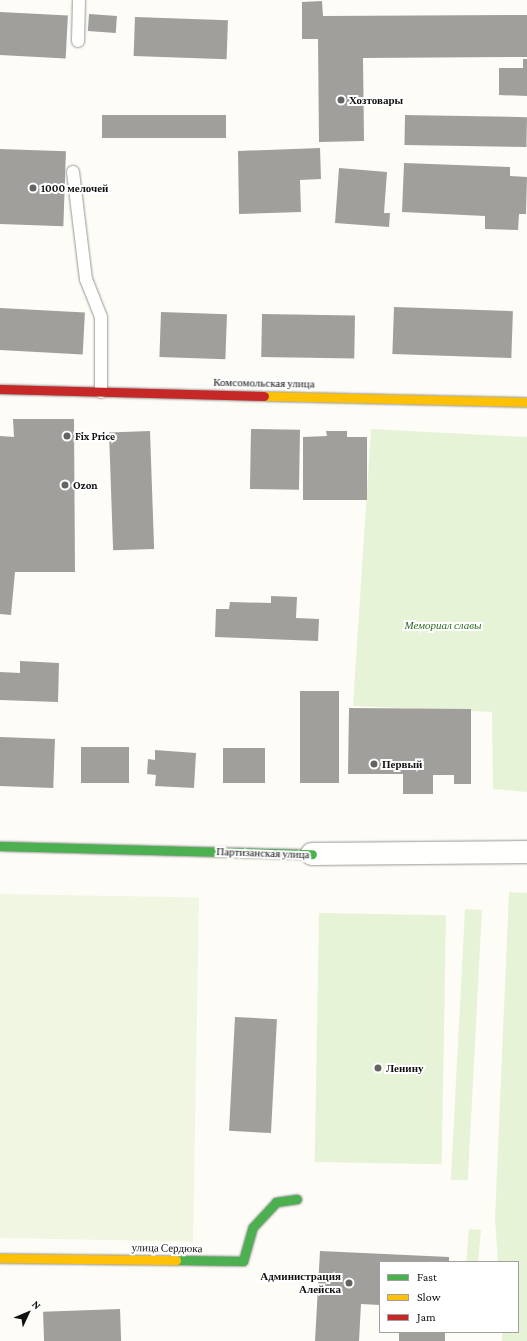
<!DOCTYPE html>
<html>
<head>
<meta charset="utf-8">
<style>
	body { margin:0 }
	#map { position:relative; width:527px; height:1341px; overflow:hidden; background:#fdfcf7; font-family:"Crimson Pro",serif }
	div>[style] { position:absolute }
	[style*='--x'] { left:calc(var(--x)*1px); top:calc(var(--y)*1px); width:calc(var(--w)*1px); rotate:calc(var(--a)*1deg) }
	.green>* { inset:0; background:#e7f3d7; transform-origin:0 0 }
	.pitch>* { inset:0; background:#f0f6e1; transform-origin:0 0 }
	.building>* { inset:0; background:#a19f9c; transform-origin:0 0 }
	.roads { filter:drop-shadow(0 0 1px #979795) drop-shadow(0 0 1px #979795) }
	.lane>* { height:12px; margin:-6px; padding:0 6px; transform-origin:6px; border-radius:6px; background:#fffffe }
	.street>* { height:22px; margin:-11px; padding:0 11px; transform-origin:11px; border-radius:11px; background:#fffffe }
	.fast>* { height:9px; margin:-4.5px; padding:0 4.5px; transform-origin:4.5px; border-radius:4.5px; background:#4caf50 }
	.slow>* { height:9px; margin:-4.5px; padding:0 4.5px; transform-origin:4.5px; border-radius:4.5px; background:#ffc107 }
	.jam>* { height:9px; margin:-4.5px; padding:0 4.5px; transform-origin:4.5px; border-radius:4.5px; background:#c62828 }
	.dots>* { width:11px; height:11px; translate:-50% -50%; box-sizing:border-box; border:2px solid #fff; border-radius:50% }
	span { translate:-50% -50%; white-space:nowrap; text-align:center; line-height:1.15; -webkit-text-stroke:4px #fff; paint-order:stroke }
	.poi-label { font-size:11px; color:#111; font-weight:700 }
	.left { translate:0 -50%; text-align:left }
	.right { translate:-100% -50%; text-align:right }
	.street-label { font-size:11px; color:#111 }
	.park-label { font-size:11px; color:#2f6b1f; font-style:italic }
	.legend { position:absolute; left:379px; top:1261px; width:140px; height:72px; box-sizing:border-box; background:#fff; border:1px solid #a0a0a0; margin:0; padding:5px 7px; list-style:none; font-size:12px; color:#111 }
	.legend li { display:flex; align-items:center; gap:8px; height:20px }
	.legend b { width:20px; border:1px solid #a0a0a0 }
	.north { position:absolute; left:8px; top:1293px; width:40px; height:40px; -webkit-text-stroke:3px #fff; paint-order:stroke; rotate:46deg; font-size:11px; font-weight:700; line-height:16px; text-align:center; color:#111 }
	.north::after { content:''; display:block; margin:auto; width:14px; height:18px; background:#111; clip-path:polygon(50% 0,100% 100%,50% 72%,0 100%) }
</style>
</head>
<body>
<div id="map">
	<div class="green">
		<i style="clip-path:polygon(371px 429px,527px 437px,527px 792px,493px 789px,492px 712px,353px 706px)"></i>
		<i style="clip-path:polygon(509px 892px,527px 893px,527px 1341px,502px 1341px,502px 1332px,518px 1332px,518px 1262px,498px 1262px,495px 1218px)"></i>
		<i style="left:465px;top:909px;width:17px;height:271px;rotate:3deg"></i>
		<i style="left:319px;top:913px;width:127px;height:249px;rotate:1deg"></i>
		<i style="left:469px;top:1229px;width:12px;height:33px;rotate:5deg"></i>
	</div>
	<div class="pitch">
		<i style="left:0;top:894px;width:199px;height:344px;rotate:1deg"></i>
	</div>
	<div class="building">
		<i style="clip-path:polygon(322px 1px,323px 16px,527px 15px,527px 57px,363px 58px,364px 141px,319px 142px,318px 39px,302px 39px,302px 2px)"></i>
		<i style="left:0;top:12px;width:68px;height:43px;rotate:3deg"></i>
		<i style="left:89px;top:14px;width:28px;height:17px;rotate:4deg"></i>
		<i style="left:135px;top:17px;width:93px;height:39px;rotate:2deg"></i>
		<i style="clip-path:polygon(523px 59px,527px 59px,527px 96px,499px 95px,499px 68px,523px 68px)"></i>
		<i style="left:102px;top:115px;width:124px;height:23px"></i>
		<i style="left:405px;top:115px;width:122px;height:30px;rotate:1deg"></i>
		<i style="clip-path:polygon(320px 148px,321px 179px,300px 180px,301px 212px,239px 214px,238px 151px)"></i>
		<i style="left:0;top:149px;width:66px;height:75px;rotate:2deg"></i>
		<i style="clip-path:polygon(404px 163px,510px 167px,510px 176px,527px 177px,526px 214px,519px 214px,518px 230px,485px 229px,485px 216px,402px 212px)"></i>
		<i style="clip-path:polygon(339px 168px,387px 172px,384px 213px,390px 213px,389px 227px,335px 223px)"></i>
		<i style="left:394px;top:307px;width:119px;height:47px;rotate:2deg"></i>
		<i style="left:0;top:308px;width:85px;height:42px;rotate:3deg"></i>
		<i style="left:161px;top:312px;width:66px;height:45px;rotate:2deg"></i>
		<i style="left:262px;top:314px;width:93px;height:43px;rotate:1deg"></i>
		<i style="clip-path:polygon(13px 419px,74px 419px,75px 572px,15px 572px,11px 615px,0 614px,0 436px,14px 437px)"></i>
		<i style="left:251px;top:429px;width:49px;height:60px;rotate:1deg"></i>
		<i style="left:150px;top:431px;width:118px;height:41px;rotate:88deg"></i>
		<i style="clip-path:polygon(326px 431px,347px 431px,347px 437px,367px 437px,367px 500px,303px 500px,303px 437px,327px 436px)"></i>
		<i style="clip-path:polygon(271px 596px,297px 597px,296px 618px,319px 619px,318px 641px,215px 637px,216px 609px,229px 609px,230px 602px,271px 603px)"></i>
		<i style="clip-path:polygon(20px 661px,59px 663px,58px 702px,0 700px,0 672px,20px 673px)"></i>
		<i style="left:300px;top:691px;width:39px;height:92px"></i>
		<i style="clip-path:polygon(349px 708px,471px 709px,471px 784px,454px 784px,454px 775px,433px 775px,433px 794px,403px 794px,403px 774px,348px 774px)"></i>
		<i style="left:0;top:737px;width:55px;height:49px;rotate:2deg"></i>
		<i style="left:81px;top:747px;width:48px;height:36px"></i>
		<i style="left:223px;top:748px;width:42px;height:35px"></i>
		<i style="clip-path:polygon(155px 750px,196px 753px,194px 788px,155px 786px,156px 775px,147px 774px,148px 759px,155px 760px)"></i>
		<i style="left:235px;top:1017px;width:42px;height:114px;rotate:3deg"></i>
		<i style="clip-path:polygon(320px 1251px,449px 1257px,449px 1262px,380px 1262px,380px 1305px,361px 1304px,359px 1341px,315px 1341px)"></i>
		<i style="left:120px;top:1309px;width:32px;height:77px;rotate:88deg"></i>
		<i style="left:399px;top:1332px;width:46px;height:9px"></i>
	</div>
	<div class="roads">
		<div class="lane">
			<i style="--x:78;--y:41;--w:41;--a:-88.6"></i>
			<i style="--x:73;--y:172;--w:108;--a:83.1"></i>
			<i style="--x:86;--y:279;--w:41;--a:68.5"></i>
			<i style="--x:101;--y:317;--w:75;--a:90"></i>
		</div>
		<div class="street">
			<i style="--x:312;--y:854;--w:215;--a:-0.5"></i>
		</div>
		<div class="fast">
			<i style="--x:0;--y:846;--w:312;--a:1.5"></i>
			<i style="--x:176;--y:1260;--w:67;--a:0.9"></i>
			<i style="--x:243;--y:1261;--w:35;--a:-74"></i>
			<i style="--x:253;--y:1227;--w:34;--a:-47"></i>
			<i style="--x:276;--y:1202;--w:21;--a:-8"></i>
		</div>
		<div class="slow">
			<i style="--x:264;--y:396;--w:263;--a:1.3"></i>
			<i style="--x:0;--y:1258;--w:176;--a:0.7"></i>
		</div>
		<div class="jam">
			<i style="--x:0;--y:389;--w:264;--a:1.5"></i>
		</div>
	</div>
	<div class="dots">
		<i style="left:341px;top:100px;background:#646362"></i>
		<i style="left:33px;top:188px;background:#646362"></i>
		<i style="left:67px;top:436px;background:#646362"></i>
		<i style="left:65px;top:485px;background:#646362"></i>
		<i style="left:374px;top:764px;background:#646362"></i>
		<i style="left:378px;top:1068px;background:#646362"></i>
		<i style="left:349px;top:1283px;background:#646362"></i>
	</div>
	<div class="poi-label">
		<span class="left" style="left:349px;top:100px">Хозтовары</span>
		<span class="left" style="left:41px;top:188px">1000 мелочей</span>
		<span class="left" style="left:75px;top:436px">Fix Price</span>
		<span class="left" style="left:73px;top:485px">Ozon</span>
		<span class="left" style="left:382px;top:764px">Первый</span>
		<span class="left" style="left:386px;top:1068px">Ленину</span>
		<span class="right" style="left:341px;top:1283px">Администрация<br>Алейска</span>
	</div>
	<div class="street-label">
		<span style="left:264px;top:383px;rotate:1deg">Комсомольская улица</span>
		<span style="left:263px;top:853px;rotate:2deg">Партизанская улица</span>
		<span style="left:167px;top:1248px;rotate:1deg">улица Сердюка</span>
	</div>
	<div class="park-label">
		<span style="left:443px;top:625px">Мемориал славы</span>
	</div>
	<ul class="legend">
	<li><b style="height:5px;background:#4caf50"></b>Fast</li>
	<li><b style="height:5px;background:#ffc107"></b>Slow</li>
	<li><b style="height:5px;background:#c62828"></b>Jam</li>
	</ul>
	<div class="north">N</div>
</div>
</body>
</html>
